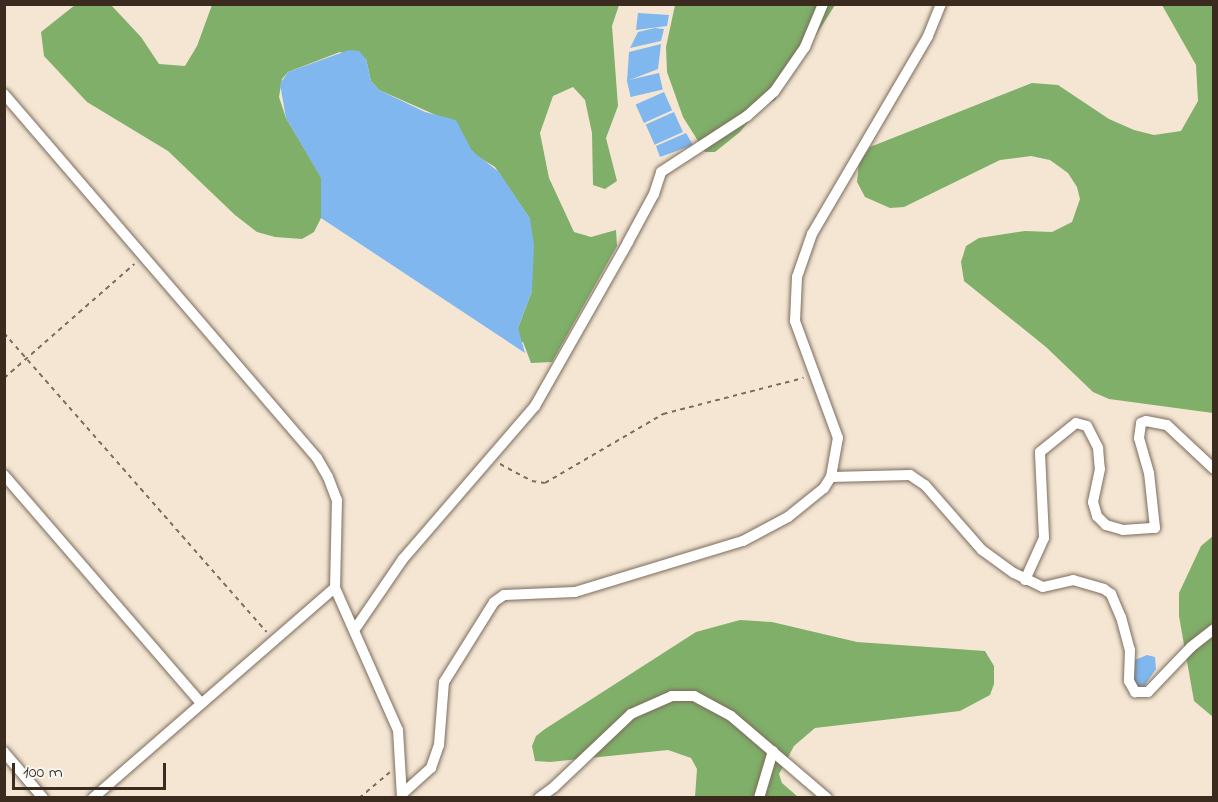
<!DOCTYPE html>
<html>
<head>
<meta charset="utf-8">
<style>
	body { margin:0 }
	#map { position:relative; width:1218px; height:802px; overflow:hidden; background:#f4e6d3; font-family:"Indie Flower",sans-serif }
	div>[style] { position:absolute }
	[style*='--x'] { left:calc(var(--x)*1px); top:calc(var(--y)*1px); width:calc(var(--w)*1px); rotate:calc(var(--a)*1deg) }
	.forest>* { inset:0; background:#7faf69 }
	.water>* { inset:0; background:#80b7ef; transform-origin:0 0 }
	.path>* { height:1.5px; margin-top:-0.75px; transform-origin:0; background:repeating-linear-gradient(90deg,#7c6c5d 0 4.5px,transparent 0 9px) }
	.roads { filter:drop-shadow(0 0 2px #7c6c5d) drop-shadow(0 0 2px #7c6c5d) }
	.street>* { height:10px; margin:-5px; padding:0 5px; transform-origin:5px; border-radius:5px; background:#fff }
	span { translate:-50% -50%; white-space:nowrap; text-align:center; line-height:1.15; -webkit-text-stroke:6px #f6f6f2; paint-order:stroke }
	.frame { position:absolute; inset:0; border:6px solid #3b2a1e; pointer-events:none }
	.scale { position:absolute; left:12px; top:763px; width:154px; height:27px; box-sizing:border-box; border:3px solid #3b2a1e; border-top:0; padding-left:8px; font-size:18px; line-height:21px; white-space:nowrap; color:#3b2a1e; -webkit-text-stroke:4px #f6f6f2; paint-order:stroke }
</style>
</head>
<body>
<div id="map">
	<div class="forest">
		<i style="clip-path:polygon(75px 5px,111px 5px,141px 37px,159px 64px,185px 66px,197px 46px,212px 5px,619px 5px,612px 26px,618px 106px,606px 138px,617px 181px,605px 189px,593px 185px,592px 133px,585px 100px,573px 87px,553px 96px,540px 133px,549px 178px,574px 232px,591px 237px,616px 230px,617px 246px,552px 362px,531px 363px,523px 342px,519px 342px,518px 328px,532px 291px,530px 219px,495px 167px,477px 156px,438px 116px,379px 90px,371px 81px,366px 59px,340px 52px,288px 72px,282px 79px,279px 97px,286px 118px,321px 177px,321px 218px,314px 232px,302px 239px,275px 237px,257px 232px,235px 215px,168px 151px,87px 102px,44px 56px,41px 32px)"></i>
		<i style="clip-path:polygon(675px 5px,835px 5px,775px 100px,758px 110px,740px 132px,715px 152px,705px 152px,683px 117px,667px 72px,666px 47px)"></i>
		<i style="clip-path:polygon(1162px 5px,1213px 5px,1213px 413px,1109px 399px,1093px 392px,1046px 347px,964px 281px,961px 262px,966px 246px,979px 238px,1025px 231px,1052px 232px,1072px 222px,1080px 199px,1077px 187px,1068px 173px,1050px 160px,1031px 156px,1000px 160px,904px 207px,890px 208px,865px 197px,857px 182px,859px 162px,870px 147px,1032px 83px,1058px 85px,1109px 119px,1134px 130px,1154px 135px,1181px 131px,1198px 101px,1196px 65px)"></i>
		<i style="clip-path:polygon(1213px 536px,1213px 717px,1194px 701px,1179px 616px,1179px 593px,1201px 546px)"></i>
		<i style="clip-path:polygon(740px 620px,772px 622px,857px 642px,985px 651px,994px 666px,994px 684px,990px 695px,960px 711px,815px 728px,794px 746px,779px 774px,782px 783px,798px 797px,695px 797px,697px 769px,691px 758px,668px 750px,550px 762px,535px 761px,532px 746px,536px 736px,545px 729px,696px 632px)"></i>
	</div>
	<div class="water">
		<i style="clip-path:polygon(638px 13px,669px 15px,667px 26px,636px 30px)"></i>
		<i style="clip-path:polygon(655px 28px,664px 29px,661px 41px,630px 48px,638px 32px)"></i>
		<i style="clip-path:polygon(661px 44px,658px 69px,627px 81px,629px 52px)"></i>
		<i style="clip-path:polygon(349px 50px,359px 51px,366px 59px,371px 81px,379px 90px,425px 112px,456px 120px,472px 151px,499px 172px,530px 219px,534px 245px,532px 291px,518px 328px,525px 353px,321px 218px,321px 178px,286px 118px,280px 84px,288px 72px)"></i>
		<i style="left:659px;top:73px;width:17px;height:33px;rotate:77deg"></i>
		<i style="left:664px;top:92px;width:20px;height:31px;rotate:66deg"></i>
		<i style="left:674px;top:112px;width:22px;height:31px;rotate:66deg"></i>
		<i style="clip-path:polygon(686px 133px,693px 145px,660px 157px,656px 146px)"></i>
		<i style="clip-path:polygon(1147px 655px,1155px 657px,1156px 669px,1142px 689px,1133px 685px,1135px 660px)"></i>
	</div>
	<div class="path">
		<i style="--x:4;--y:333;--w:398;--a:48.7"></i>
		<i style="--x:4;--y:378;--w:173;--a:-41.2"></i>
		<i style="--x:500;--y:464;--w:36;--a:28"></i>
		<i style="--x:532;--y:481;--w:13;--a:9"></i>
		<i style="--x:545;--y:483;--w:137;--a:-30.3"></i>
		<i style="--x:663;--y:414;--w:145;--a:-14.4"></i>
		<i style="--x:359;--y:798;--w:40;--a:-40"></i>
	</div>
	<div class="roads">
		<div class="street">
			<i style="--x:4;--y:94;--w:480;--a:49.3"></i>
			<i style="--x:317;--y:458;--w:22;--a:60"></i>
			<i style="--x:328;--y:477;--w:25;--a:69"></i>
			<i style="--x:337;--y:500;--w:88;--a:91.3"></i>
			<i style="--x:335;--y:588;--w:155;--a:66.1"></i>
			<i style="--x:398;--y:730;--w:67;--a:86.6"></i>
			<i style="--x:4;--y:475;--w:301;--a:49.2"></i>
			<i style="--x:831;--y:477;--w:79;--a:-1.5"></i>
			<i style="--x:910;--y:475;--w:18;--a:34"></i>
			<i style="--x:925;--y:485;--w:86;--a:48.8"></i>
			<i style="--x:982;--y:550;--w:39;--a:36"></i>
			<i style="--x:1014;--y:573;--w:32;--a:26"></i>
			<i style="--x:1043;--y:587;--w:31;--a:-13"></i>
			<i style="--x:1073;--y:580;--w:32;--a:16"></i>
			<i style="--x:1104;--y:589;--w:9;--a:36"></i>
			<i style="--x:1111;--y:594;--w:25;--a:67"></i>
			<i style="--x:1121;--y:617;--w:34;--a:75"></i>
			<i style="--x:1130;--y:650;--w:31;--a:92"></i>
			<i style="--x:1129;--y:681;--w:13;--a:61"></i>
			<i style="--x:1135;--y:692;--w:13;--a:0"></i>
			<i style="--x:1148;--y:692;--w:62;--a:-46.3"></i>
			<i style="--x:1191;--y:647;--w:29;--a:-38"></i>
			<i style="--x:1025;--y:580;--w:46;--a:-65.7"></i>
			<i style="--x:1044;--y:538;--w:86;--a:-92.7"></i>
			<i style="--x:1040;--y:452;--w:46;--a:-38.9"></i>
			<i style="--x:1076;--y:423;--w:11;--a:15"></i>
			<i style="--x:1087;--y:426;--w:25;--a:63"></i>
			<i style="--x:1098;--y:448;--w:21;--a:85"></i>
			<i style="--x:1100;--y:469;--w:34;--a:102"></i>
			<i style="--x:1093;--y:502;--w:15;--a:74"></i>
			<i style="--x:1097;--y:516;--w:13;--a:45"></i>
			<i style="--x:1106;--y:525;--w:18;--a:16"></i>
			<i style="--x:1123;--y:530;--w:32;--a:-4"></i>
			<i style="--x:1155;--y:528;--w:55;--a:-96.2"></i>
			<i style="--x:1149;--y:473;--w:36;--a:-106"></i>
			<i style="--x:1139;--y:438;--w:15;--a:-82"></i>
			<i style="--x:1141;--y:423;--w:5;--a:-22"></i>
			<i style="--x:1146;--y:421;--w:21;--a:11"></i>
			<i style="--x:1167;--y:425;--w:64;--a:43.1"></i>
			<i style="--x:355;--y:629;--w:85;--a:-55.6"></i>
			<i style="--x:403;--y:559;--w:202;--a:-49.2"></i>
			<i style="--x:535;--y:406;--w:189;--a:-60.4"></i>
			<i style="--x:628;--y:242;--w:55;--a:-61.6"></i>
			<i style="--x:654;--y:194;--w:23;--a:-72"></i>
			<i style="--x:661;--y:172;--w:103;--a:-33.1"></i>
			<i style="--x:747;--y:116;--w:36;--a:-42"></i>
			<i style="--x:774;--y:92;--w:55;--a:-55.4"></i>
			<i style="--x:805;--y:47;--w:47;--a:-67.3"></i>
			<i style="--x:4;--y:752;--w:60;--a:49.7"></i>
			<i style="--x:402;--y:794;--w:39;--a:-42"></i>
			<i style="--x:431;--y:768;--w:24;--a:-71"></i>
			<i style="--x:439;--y:745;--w:63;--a:-85.5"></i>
			<i style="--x:444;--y:682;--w:94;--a:-58"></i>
			<i style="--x:494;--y:602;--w:12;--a:-35"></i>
			<i style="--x:504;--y:595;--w:71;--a:-2.4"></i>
			<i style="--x:575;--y:592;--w:176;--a:-16.9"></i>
			<i style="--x:743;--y:541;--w:51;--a:-28.1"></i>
			<i style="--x:788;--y:517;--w:46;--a:-38.9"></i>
			<i style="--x:824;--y:488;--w:13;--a:-58"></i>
			<i style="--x:831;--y:477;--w:40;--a:-80"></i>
			<i style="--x:838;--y:438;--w:125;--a:-110.2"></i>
			<i style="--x:795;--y:321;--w:44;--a:-87.4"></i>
			<i style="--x:797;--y:277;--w:46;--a:-70.8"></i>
			<i style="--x:812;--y:234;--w:229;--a:-59.6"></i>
			<i style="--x:928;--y:36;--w:35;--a:-68"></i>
			<i style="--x:93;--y:798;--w:320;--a:-41"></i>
			<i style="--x:539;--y:798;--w:19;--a:-36"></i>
			<i style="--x:554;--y:787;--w:106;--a:-43.5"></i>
			<i style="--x:631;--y:714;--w:45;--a:-23.7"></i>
			<i style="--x:672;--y:696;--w:22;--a:0"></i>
			<i style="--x:694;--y:696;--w:42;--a:28.4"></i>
			<i style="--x:731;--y:716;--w:126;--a:40.5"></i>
			<i style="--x:759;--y:798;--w:49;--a:-73.4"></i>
		</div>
	</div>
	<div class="frame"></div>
	<div class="scale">100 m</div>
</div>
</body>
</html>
